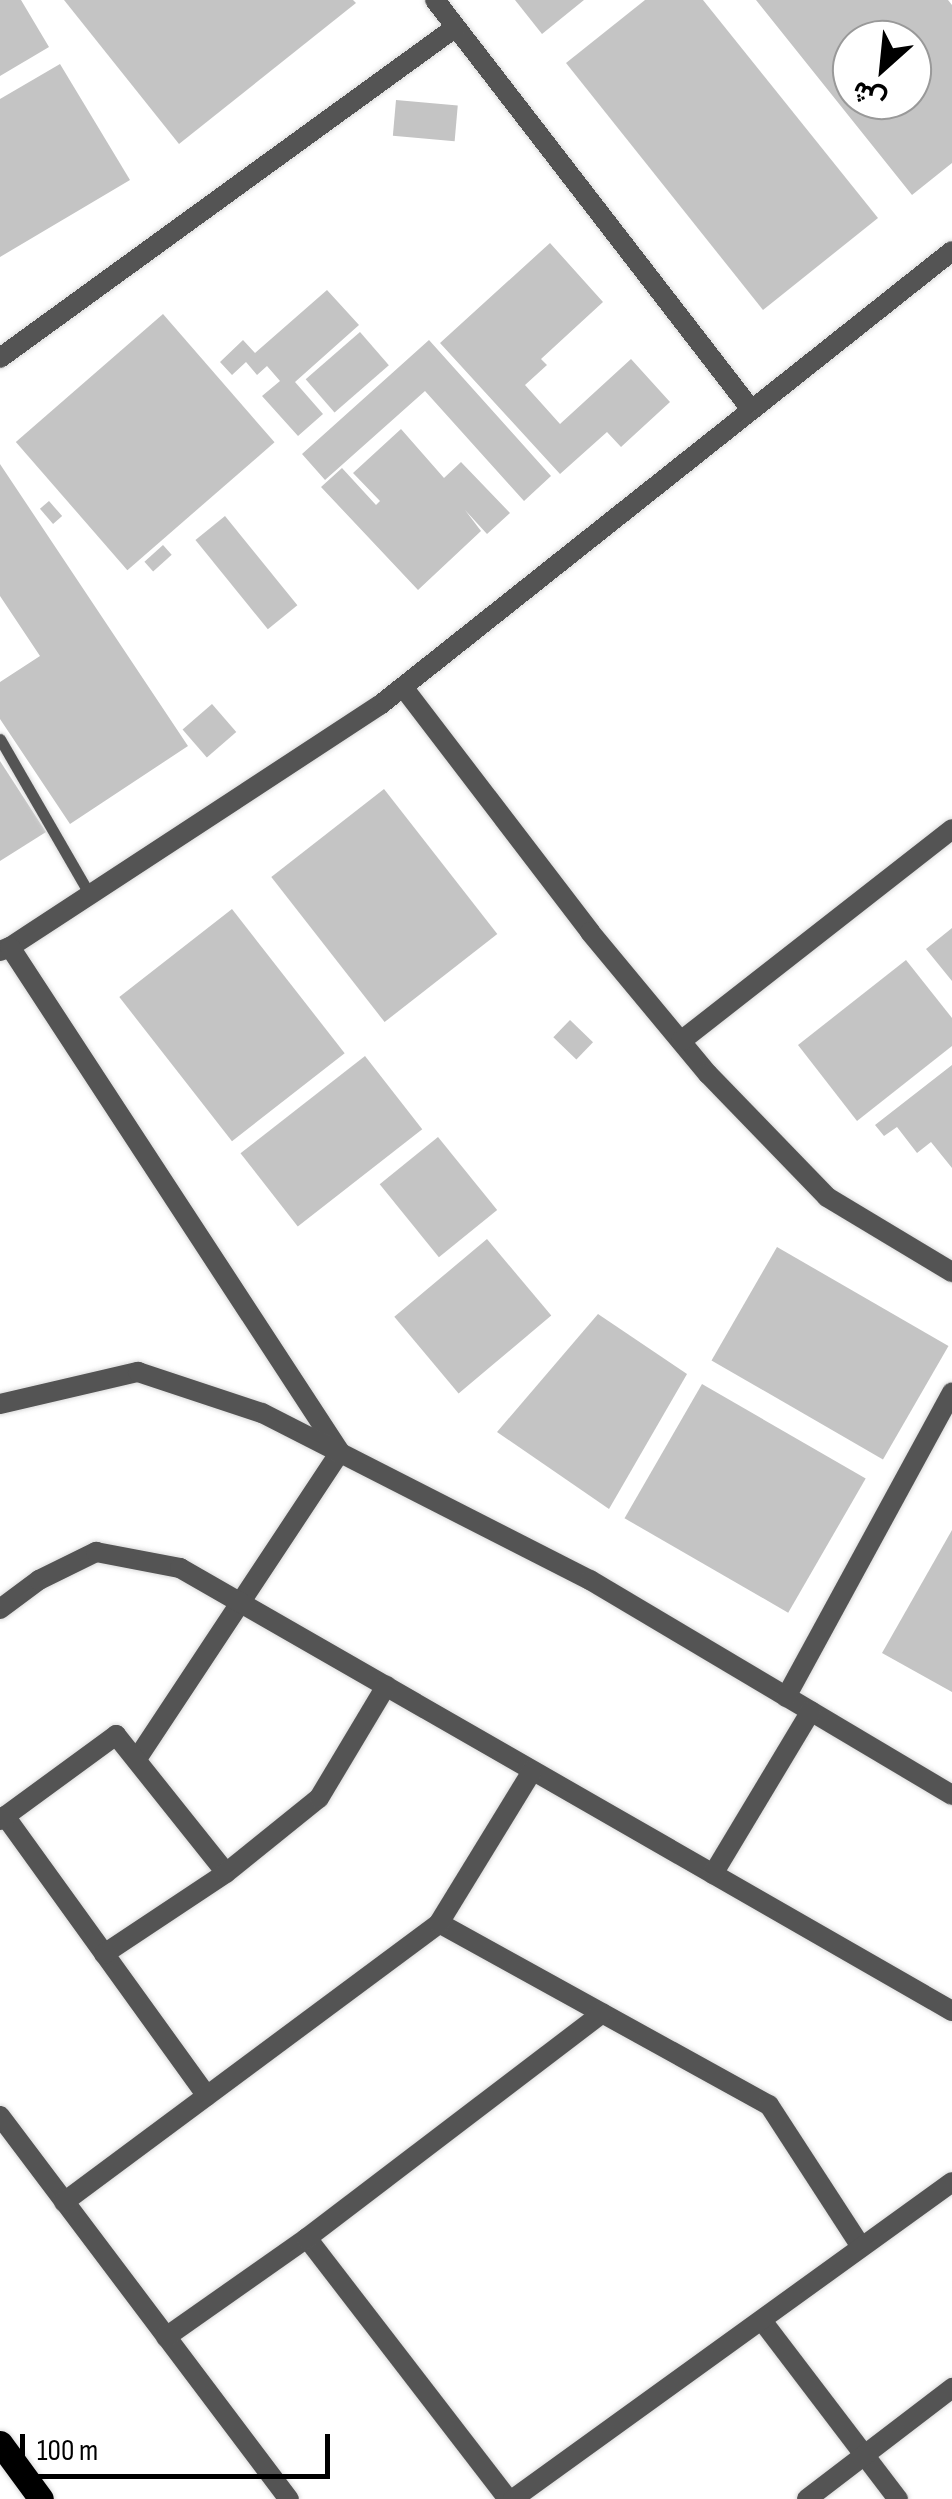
<!DOCTYPE html>
<html>
<head>
<meta charset="utf-8">
<style>
	body { margin:0 }
	#map { position:relative; width:952px; height:2499px; overflow:hidden; background:#fff; font-family:"Sofia Sans Condensed",Vazirmatn,sans-serif }
	div>[style] { position:absolute }
	[style*='--x'] { left:calc(var(--x)*1px); top:calc(var(--y)*1px); width:calc(var(--w)*1px); rotate:calc(var(--a)*1deg) }
	.building>* { inset:0; background:#c4c4c4; transform-origin:0 0 }
	.roads { filter:drop-shadow(0 0 2px #dbdbdb) drop-shadow(0 0 2px #dbdbdb) }
	.lane>* { height:11px; margin:-5.5px; padding:0 5.5px; transform-origin:5.5px; border-radius:5.5px; background:#545454 }
	.street>* { height:20px; margin:-10px; padding:0 10px; transform-origin:10px; border-radius:10px; background:#545454 }
	.primary>* { height:25px; margin:-12.5px; padding:0 12.5px; transform-origin:12.5px; border-radius:12.5px; background:#000 }
	span { translate:-50% -50%; white-space:nowrap; text-align:center; line-height:1.15; -webkit-text-stroke:8px #fff; paint-order:stroke }
	.north { position:absolute; left:832px; top:20px; width:100px; height:100px; box-sizing:border-box; background:#fff; border:2px solid #999; border-radius:50%; rotate:207deg; font-size:28px; font-weight:700; line-height:40px; text-align:center; color:#000 }
	.north::after { content:''; display:block; margin:auto; width:35px; height:45px; background:#000; clip-path:polygon(50% 0,100% 100%,50% 72%,0 100%) }
	.scale { position:absolute; left:20px; top:2434px; width:310px; height:45px; box-sizing:border-box; border:5px solid #000; border-top:0; padding-left:12px; font-size:30px; line-height:35px; white-space:nowrap; color:#000; -webkit-text-stroke:8px #fff; paint-order:stroke }
</style>
</head>
<body>
<div id="map">
	<div class="building">
		<i style="clip-path:polygon(0 0,21px 0,49px 47px,0 76px)"></i>
		<i style="clip-path:polygon(64px 0,353px 0,356px 3px,179px 144px)"></i>
		<i style="clip-path:polygon(515px 0,584px 0,542px 34px)"></i>
		<i style="clip-path:polygon(645px 0,703px 0,878px 218px,763px 310px,566px 63px)"></i>
		<i style="clip-path:polygon(evenodd,756px 0,948px 0,952px 5px,952px 163px,912px 195px,756px 0,852px 40px,912px 40px,912px 100px,852px 100px,852px 40px)"></i>
		<i style="clip-path:polygon(60px 64px,130px 180px,0 257px,0 99px)"></i>
		<i style="left:396px;top:100px;width:62px;height:36px;rotate:5deg"></i>
		<i style="clip-path:polygon(550px 243px,603px 302px,541px 359px,547px 365px,525px 385px,560px 424px,631px 359px,670px 402px,621px 447px,607px 432px,560px 474px,440px 343px)"></i>
		<i style="clip-path:polygon(327px 290px,359px 325px,295px 382px,323px 414px,298px 436px,262px 396px,280px 381px,267px 366px,257px 375px,246px 362px,232px 375px,220px 362px,243px 340px,255px 353px)"></i>
		<i style="left:163px;top:314px;width:170px;height:195px;rotate:49deg"></i>
		<i style="left:360px;top:332px;width:44px;height:72px;rotate:49deg"></i>
		<i style="clip-path:polygon(429px 340px,551px 476px,524px 501px,425px 391px,325px 480px,302px 454px)"></i>
		<i style="clip-path:polygon(401px 429px,444px 478px,461px 462px,510px 513px,487px 534px,465px 510px,481px 531px,418px 590px,321px 487px,342px 468px,376px 505px,380px 501px,353px 473px)"></i>
		<i style="clip-path:polygon(0 464px,188px 746px,70px 824px,0 719px,0 682px,40px 656px,0 596px)"></i>
		<i style="left:49px;top:501px;width:20px;height:12px;rotate:49deg"></i>
		<i style="left:225px;top:516px;width:115px;height:38px;rotate:51deg"></i>
		<i style="left:163px;top:545px;width:13px;height:25px;rotate:48deg"></i>
		<i style="left:212px;top:704px;width:37px;height:39px;rotate:49deg"></i>
		<i style="clip-path:polygon(0 761px,46px 832px,0 861px)"></i>
		<i style="left:384px;top:789px;width:184px;height:143px;rotate:52deg"></i>
		<i style="left:232px;top:909px;width:183px;height:143px;rotate:52deg"></i>
		<i style="clip-path:polygon(952px 928px,952px 981px,926px 949px)"></i>
		<i style="clip-path:polygon(906px 960px,952px 1018px,952px 1046px,857px 1121px,798px 1045px)"></i>
		<i style="left:570px;top:1020px;width:32px;height:24px;rotate:44deg"></i>
		<i style="left:365px;top:1056px;width:93px;height:158px;rotate:52deg"></i>
		<i style="clip-path:polygon(952px 1065px,952px 1168px,931px 1142px,917px 1153px,897px 1127px,884px 1136px,875px 1125px)"></i>
		<i style="left:438px;top:1137px;width:94px;height:75px;rotate:51deg"></i>
		<i style="left:487px;top:1239px;width:100px;height:121px;rotate:50deg"></i>
		<i style="left:777px;top:1247px;width:198px;height:131px;rotate:30deg"></i>
		<i style="clip-path:polygon(598px 1314px,687px 1374px,609px 1509px,497px 1432px)"></i>
		<i style="left:702px;top:1384px;width:189px;height:155px;rotate:30deg"></i>
		<i style="clip-path:polygon(952px 1530px,952px 1692px,882px 1653px)"></i>
	</div>
	<div class="roads">
		<div class="lane">
			<i style="--x:0;--y:739;--w:180;--a:60"></i>
		</div>
		<div class="street">
			<i style="--x:435;--y:0;--w:515;--a:52.33"></i>
			<i style="--x:0;--y:358;--w:563;--a:-35.98"></i>
			<i style="--x:403;--y:687;--w:308;--a:52.6"></i>
			<i style="--x:590;--y:932;--w:185;--a:50.3"></i>
			<i style="--x:708;--y:1074;--w:171;--a:45.9"></i>
			<i style="--x:827;--y:1197;--w:146;--a:31"></i>
			<i style="--x:10;--y:947;--w:442;--a:-33.2"></i>
			<i style="--x:380;--y:705;--w:730;--a:-38.44"></i>
			<i style="--x:0;--y:951;--w:11;--a:-22"></i>
			<i style="--x:10;--y:947;--w:603;--a:56.84"></i>
			<i style="--x:340;--y:1452;--w:369;--a:123.5"></i>
			<i style="--x:681;--y:1041;--w:344;--a:-38"></i>
			<i style="--x:0;--y:1404;--w:142;--a:-13.1"></i>
			<i style="--x:138;--y:1372;--w:131;--a:18.3"></i>
			<i style="--x:262;--y:1413;--w:368;--a:27"></i>
			<i style="--x:590;--y:1580;--w:421;--a:30.7"></i>
			<i style="--x:0;--y:1609;--w:49;--a:-36.6"></i>
			<i style="--x:39;--y:1580;--w:64;--a:-26.2"></i>
			<i style="--x:96;--y:1552;--w:86;--a:10.8"></i>
			<i style="--x:180;--y:1568;--w:890;--a:29.85"></i>
			<i style="--x:786;--y:1697;--w:347;--a:-61.4"></i>
			<i style="--x:5;--y:1816;--w:345;--a:54.2"></i>
			<i style="--x:0;--y:1820;--w:144;--a:-36.2"></i>
			<i style="--x:116;--y:1735;--w:176;--a:51.4"></i>
			<i style="--x:713;--y:1874;--w:190;--a:-59"></i>
			<i style="--x:439;--y:1923;--w:377;--a:28.9"></i>
			<i style="--x:769;--y:2105;--w:167;--a:57"></i>
			<i style="--x:104;--y:1954;--w:146;--a:-33.6"></i>
			<i style="--x:226;--y:1873;--w:119;--a:-38.9"></i>
			<i style="--x:319;--y:1798;--w:131;--a:-59.1"></i>
			<i style="--x:0;--y:2116;--w:480;--a:53"></i>
			<i style="--x:64;--y:2202;--w:467;--a:-36.6"></i>
			<i style="--x:439;--y:1923;--w:178;--a:-58.5"></i>
			<i style="--x:307;--y:2238;--w:329;--a:52.4"></i>
			<i style="--x:763;--y:2322;--w:223;--a:52.7"></i>
			<i style="--x:166;--y:2337;--w:172;--a:-35.1"></i>
			<i style="--x:307;--y:2238;--w:371;--a:-37.3"></i>
			<i style="--x:513;--y:2499;--w:541;--a:-35.83"></i>
			<i style="--x:807;--y:2499;--w:183;--a:-37.4"></i>
		</div>
		<div class="primary">
			<i style="--x:0;--y:2443;--w:69;--a:53.8"></i>
		</div>
	</div>
	<div class="north">ش</div>
	<div class="scale">100 m</div>
</div>
</body>
</html>
